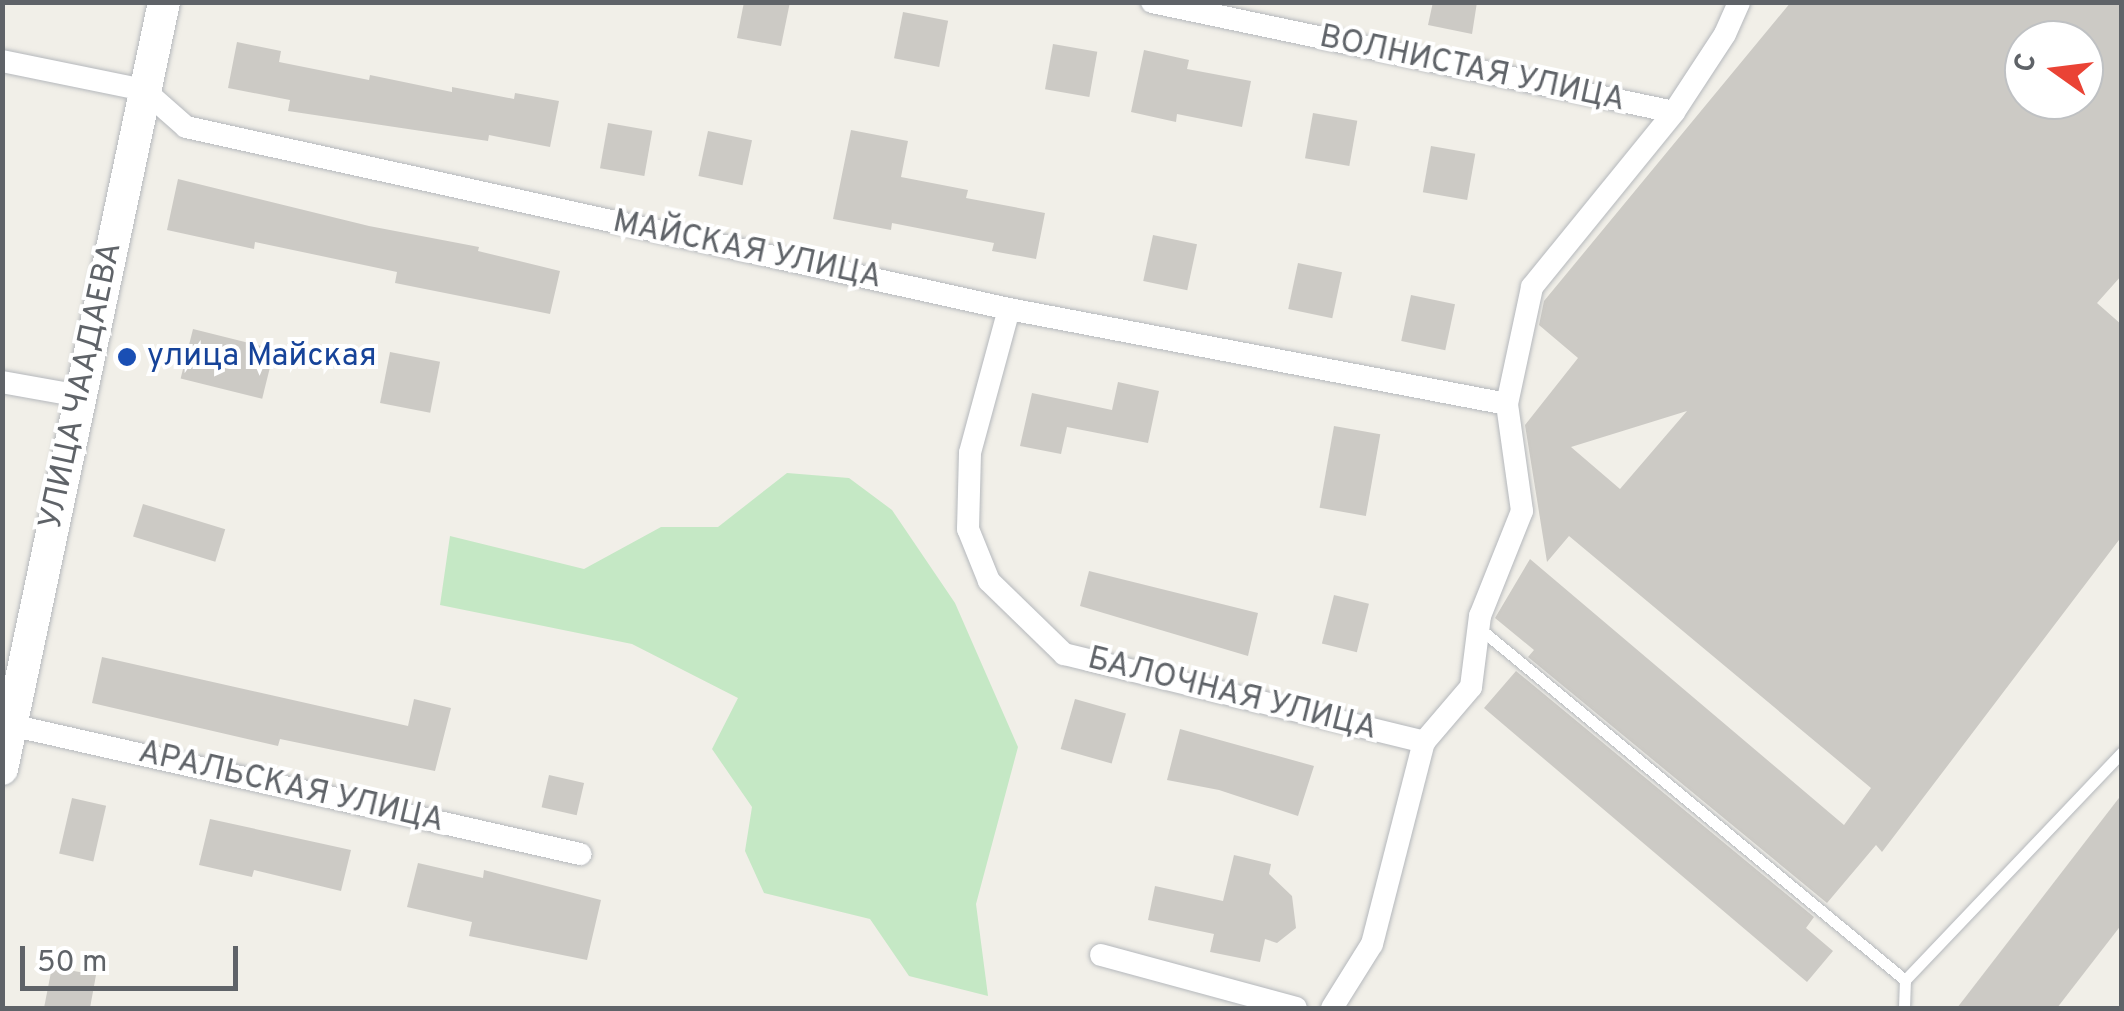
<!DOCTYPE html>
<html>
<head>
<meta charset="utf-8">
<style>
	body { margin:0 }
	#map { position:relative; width:2124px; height:1011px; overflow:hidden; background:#f1efe8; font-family:Overpass,sans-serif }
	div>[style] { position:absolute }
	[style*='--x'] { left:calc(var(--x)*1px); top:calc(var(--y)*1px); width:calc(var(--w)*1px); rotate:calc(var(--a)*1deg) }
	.green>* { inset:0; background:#c5e8c5 }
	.building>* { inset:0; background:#cccac5; transform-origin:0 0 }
	.roads { filter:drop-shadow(0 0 2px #b5b8bc) drop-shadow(0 0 2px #b5b8bc) }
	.lane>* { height:11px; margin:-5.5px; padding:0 5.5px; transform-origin:5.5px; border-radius:5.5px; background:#fff }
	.street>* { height:22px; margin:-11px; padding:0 11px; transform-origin:11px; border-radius:11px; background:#fff }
	.secondary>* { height:32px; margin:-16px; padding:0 16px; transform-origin:16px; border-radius:16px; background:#fff }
	.dots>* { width:28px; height:28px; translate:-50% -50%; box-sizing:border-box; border:5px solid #fff; border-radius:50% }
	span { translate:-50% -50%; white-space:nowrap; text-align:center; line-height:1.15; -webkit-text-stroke:8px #fff; paint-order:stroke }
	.street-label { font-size:32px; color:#5f6368 }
	.transit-label { font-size:32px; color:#164399 }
	.left { translate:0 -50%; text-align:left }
	.frame { position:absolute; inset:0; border:5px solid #5f6368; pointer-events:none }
	.north { position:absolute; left:2004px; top:20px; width:100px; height:100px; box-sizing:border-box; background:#fff; border:2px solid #bfc1c3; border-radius:50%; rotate:284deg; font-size:28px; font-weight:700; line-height:40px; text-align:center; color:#5f6368 }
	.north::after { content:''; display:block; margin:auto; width:35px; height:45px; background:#ea4335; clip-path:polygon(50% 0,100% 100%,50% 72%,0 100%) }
	.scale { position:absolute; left:20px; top:946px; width:218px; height:45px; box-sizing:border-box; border:5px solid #5f6368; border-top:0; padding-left:12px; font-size:30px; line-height:35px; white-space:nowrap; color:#5f6368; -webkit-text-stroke:8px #fff; paint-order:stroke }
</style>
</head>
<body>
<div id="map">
	<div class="green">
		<i style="clip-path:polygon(787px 473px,849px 478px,892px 510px,955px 603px,1018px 747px,976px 904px,988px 996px,909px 976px,870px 919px,764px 893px,745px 851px,752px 807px,712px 749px,738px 698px,632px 644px,440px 605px,450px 536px,584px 569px,661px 527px,718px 527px)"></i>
	</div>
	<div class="building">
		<i style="clip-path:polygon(744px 2px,790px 2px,781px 46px,737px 38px)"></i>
		<i style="clip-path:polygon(1433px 2px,1477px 2px,1472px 34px,1428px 25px)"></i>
		<i style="clip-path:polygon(evenodd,1791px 2px,2122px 2px,2122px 275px,2097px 303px,2122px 325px,2122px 536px,1882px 852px,1876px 845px,1827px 903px,1528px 657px,1534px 650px,1495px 618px,1530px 559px,1844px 825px,1871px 788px,1569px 536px,1547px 562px,1525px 425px,1578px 358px,1539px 325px,1544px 301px,1791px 2px,2024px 40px,2084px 40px,2084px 100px,2024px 100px,2024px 40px,1791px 2px,1687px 411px,1620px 489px,1571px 447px,1687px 411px)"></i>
		<i style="left:903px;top:12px;width:46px;height:47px;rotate:11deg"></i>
		<i style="clip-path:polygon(237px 42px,281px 51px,279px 62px,369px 80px,370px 75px,452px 92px,452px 87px,514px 99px,515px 93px,559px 101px,550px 147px,489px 135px,488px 141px,288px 111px,290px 100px,228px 88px)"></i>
		<i style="left:1053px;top:44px;width:45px;height:46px;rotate:10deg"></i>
		<i style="clip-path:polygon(1144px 50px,1189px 60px,1187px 69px,1251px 81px,1242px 127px,1177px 114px,1176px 122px,1131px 112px)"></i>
		<i style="left:1313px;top:113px;width:45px;height:46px;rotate:10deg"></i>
		<i style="left:608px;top:123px;width:45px;height:46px;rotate:10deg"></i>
		<i style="clip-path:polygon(851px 130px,908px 141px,901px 177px,968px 190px,966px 198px,1045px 213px,1036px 259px,992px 251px,994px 243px,892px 223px,891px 230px,833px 219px)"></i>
		<i style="left:708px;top:131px;width:45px;height:46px;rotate:12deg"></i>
		<i style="left:1431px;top:146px;width:45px;height:47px;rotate:10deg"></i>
		<i style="clip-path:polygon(178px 179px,369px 226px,479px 247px,478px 251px,560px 271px,550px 314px,395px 283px,397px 272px,255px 242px,254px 249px,167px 230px)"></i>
		<i style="left:1153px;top:235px;width:45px;height:47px;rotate:12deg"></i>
		<i style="left:1298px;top:263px;width:45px;height:47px;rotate:12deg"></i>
		<i style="left:1411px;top:295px;width:45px;height:47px;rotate:12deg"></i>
		<i style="left:193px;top:329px;width:84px;height:51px;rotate:14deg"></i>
		<i style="left:390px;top:352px;width:51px;height:52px;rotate:11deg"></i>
		<i style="clip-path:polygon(1118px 382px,1159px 391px,1148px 443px,1067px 427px,1061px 454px,1020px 446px,1032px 393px,1112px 410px)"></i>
		<i style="left:1334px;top:426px;width:47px;height:83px;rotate:10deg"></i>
		<i style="left:143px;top:504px;width:86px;height:34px;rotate:17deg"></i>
		<i style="clip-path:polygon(1089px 571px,1258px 613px,1248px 656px,1080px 606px)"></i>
		<i style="left:1334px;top:595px;width:36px;height:50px;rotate:14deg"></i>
		<i style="clip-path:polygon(102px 657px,408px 726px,414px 699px,451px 708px,435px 771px,280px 739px,278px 746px,92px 703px)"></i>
		<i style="clip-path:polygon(1516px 671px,1814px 917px,1806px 928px,1833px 951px,1807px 982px,1484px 708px)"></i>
		<i style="left:1075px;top:699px;width:53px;height:52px;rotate:16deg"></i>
		<i style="clip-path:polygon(1180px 729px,1314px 766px,1298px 816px,1219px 790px,1167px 780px)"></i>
		<i style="left:549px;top:775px;width:36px;height:33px;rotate:13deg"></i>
		<i style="clip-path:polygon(2122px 794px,2122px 924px,2057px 1008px,1957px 1008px)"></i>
		<i style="left:72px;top:798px;width:35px;height:57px;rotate:13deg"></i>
		<i style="clip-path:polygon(210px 819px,351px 850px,341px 891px,254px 870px,252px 877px,199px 865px)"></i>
		<i style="clip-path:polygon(1234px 855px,1271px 864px,1269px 874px,1292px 896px,1296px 928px,1277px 943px,1265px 939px,1260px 962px,1210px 952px,1214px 934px,1148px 920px,1155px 886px,1223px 901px)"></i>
		<i style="clip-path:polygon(418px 863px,483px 878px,484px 870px,601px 900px,587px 960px,469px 936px,472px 922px,407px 907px)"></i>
		<i style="clip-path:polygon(52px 967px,96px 975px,90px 1008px,44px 1008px)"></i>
	</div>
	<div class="roads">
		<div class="lane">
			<i style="--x:1479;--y:628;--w:553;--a:39.57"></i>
			<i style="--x:1905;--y:980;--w:315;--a:-46.4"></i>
			<i style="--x:1904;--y:1008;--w:28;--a:-88"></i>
		</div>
		<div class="street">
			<i style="--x:1152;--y:2;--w:533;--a:11.9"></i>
			<i style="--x:2;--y:61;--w:145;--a:11.5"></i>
			<i style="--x:144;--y:90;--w:56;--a:41.4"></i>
			<i style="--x:186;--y:127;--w:843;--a:12.47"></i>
			<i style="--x:1009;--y:309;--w:507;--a:10.8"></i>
			<i style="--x:1009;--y:309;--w:149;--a:105.2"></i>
			<i style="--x:970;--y:453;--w:76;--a:91.5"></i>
			<i style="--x:968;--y:529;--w:56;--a:68"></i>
			<i style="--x:989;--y:581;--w:105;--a:44.2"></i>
			<i style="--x:1064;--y:654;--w:371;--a:13.7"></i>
			<i style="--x:2;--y:382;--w:79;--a:10.2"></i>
			<i style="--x:2;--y:723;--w:593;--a:12.77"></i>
			<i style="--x:1101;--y:955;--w:202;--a:15.2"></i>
			<i style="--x:1332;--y:1008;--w:75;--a:-58"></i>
			<i style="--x:1372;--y:944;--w:209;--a:-75.6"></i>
			<i style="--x:1424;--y:742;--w:72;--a:-49.5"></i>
			<i style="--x:1471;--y:687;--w:72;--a:-82.8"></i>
			<i style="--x:1480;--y:616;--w:113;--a:-68.2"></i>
			<i style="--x:1522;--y:511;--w:108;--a:-98"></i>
			<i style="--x:1507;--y:404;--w:120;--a:-77.9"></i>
			<i style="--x:1532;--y:287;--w:225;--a:-50.9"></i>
			<i style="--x:1674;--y:112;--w:93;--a:-56.8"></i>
			<i style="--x:1725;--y:34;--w:35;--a:-66"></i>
		</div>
		<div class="secondary">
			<i style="--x:2;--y:769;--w:784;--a:-78.07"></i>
		</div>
	</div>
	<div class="dots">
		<i style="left:127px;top:357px;background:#1a4fb4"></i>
	</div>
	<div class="street-label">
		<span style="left:1472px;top:70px;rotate:12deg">ВОЛНИСТАЯ УЛИЦА</span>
		<span style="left:747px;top:251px;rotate:12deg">МАЙСКАЯ УЛИЦА</span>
		<span style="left:82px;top:386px;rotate:-78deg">УЛИЦА ЧААДАЕВА</span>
		<span style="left:1232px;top:695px;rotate:14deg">БАЛОЧНАЯ УЛИЦА</span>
		<span style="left:291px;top:788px;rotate:13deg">АРАЛЬСКАЯ УЛИЦА</span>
	</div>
	<div class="transit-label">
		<span class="left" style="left:147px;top:357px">улица Майская</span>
	</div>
	<div class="frame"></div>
	<div class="north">С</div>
	<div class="scale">50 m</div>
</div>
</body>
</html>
